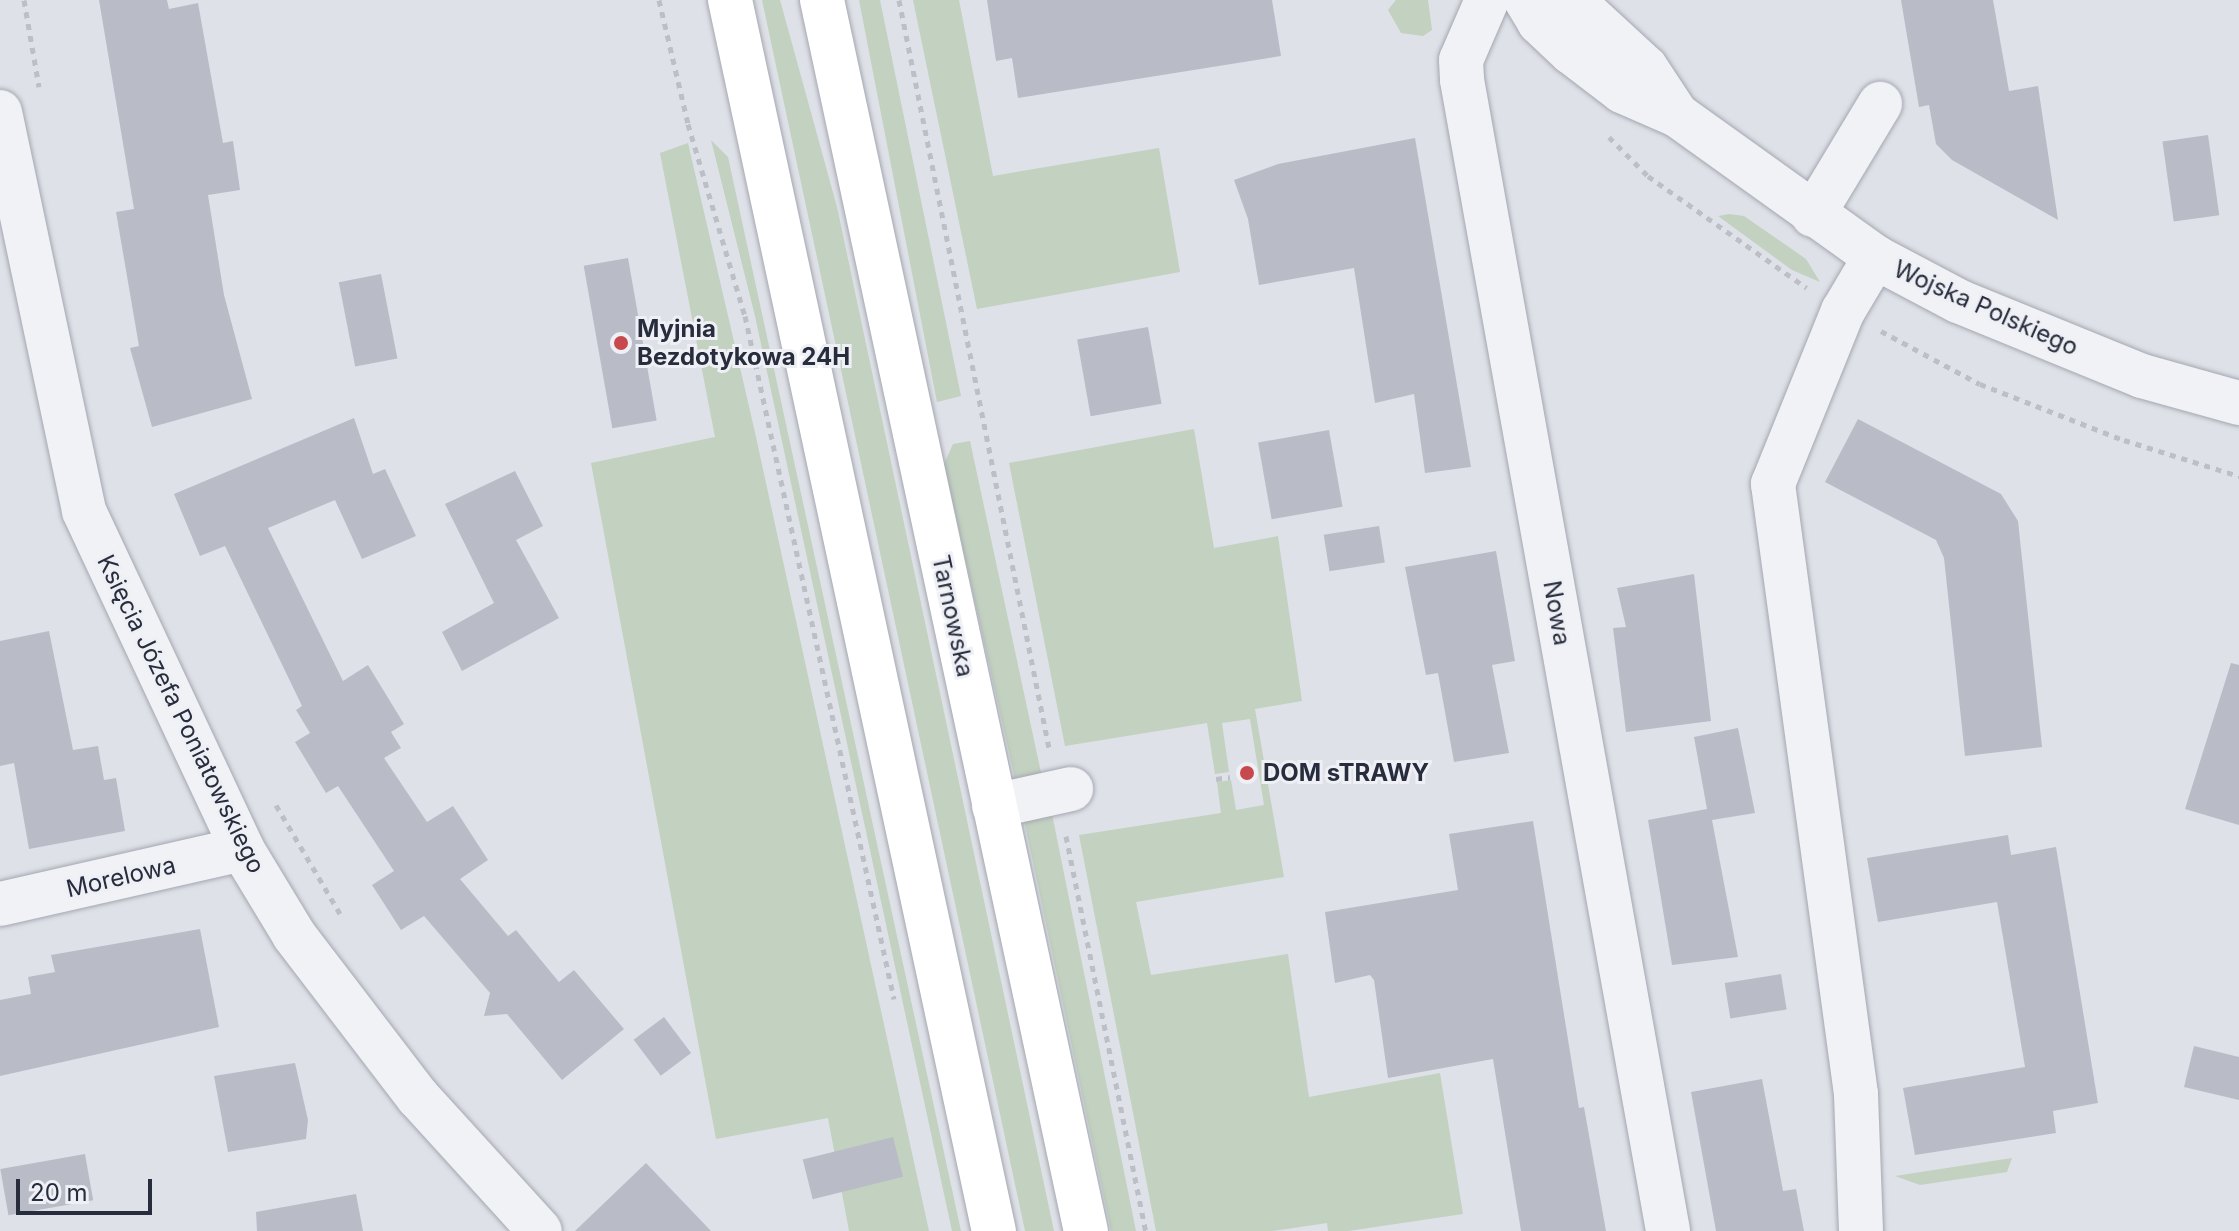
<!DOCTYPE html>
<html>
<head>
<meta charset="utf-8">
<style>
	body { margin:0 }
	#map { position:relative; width:2239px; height:1231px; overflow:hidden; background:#dee1e7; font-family:Inter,sans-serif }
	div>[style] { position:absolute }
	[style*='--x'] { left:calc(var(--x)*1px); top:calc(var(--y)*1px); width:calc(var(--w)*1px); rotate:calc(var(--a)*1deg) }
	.green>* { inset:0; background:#c2d1c0 }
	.building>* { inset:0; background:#b9bcc7; transform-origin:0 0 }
	.path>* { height:5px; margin-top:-2.5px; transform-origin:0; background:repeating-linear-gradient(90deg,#bdbfc6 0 6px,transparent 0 12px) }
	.roads { filter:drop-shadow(0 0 2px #a4a7b1) drop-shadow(0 0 2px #a4a7b1) }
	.minor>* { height:44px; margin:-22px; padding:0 22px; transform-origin:22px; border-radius:22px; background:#f1f2f6 }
	.major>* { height:44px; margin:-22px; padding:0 22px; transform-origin:22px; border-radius:22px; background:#fff }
	.dots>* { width:22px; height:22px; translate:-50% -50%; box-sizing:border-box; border:4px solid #eef0f5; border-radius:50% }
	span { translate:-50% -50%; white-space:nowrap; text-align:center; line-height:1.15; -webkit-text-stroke:6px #eef0f5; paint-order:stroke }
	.street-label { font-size:24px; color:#282d3d }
	.poi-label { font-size:24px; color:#282d3d; font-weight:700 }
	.left { translate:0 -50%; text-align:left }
	.scale { position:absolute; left:16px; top:1179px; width:136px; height:36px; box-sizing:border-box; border:4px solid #282d3d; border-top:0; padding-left:10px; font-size:24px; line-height:28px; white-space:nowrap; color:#282d3d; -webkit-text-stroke:6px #eef0f5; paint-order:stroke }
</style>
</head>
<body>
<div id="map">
	<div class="green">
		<i style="clip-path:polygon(762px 0,780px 0,837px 207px,1054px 1231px,1025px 1231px)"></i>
		<i style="clip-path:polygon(859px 0,880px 0,961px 396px,937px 402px)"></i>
		<i style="clip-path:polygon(913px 0,959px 0,993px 176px,1159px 148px,1180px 272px,977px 309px)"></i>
		<i style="clip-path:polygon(1396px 0,1428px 0,1432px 30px,1423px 36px,1401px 33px,1388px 10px)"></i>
		<i style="clip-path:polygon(711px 140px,728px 157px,961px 1231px,952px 1231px,755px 316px)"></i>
		<i style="clip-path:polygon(688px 143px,754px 428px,929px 1231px,849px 1231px,828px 1118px,716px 1139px,591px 463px,715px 437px,660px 153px)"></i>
		<i style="clip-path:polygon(1729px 214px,1744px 216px,1806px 259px,1820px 282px,1792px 270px,1718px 216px)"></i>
		<i style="clip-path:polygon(1194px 429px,1214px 548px,1278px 536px,1302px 701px,1255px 709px,1284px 877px,1136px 902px,1151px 975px,1288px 954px,1309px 1097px,1440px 1073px,1463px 1214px,1348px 1231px,1328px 1231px,1327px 1223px,1273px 1231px,1156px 1231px,1079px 835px,1221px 813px,1217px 782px,1231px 780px,1236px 810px,1264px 805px,1250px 719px,1222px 723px,1229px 772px,1215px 774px,1207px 723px,1065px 746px,1009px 463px)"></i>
		<i style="clip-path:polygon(970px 441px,1043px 782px,1017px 788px,944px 464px,953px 444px)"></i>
		<i style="clip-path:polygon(1051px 809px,1136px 1231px,1111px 1231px,1023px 815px)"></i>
		<i style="clip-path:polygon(2012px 1158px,2007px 1172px,1920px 1185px,1895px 1176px)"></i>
	</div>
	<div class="building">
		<i style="clip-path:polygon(99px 0,167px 0,169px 9px,198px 3px,223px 143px,233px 141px,240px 190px,208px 195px,224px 295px,252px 399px,152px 427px,130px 348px,139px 346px,116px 212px,134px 209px)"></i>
		<i style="clip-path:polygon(987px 0,1272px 0,1281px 56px,1018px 98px,1012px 58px,996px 61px)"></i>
		<i style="clip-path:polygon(1901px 0,1993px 0,2009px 91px,2038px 86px,2058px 220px,1952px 160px,1936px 144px,1929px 105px,1919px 107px)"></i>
		<i style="left:2208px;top:135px;width:81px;height:46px;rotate:82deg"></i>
		<i style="clip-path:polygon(1415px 138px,1471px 467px,1425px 473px,1414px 394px,1375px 403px,1354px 268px,1259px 285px,1248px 219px,1234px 180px,1278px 164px)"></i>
		<i style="left:628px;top:258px;width:165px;height:45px;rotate:80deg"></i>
		<i style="left:381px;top:274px;width:86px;height:43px;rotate:79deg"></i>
		<i style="left:1148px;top:327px;width:78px;height:72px;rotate:80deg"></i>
		<i style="clip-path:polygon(354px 418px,373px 474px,385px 469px,416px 536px,362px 559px,335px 500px,268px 528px,343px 681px,368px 665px,404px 724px,391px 732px,401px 748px,384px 758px,427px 822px,453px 806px,488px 860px,460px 879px,508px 936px,516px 930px,559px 982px,574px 970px,624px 1029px,562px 1080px,507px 1014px,484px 1016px,490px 993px,424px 916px,401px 930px,372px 885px,394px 871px,338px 786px,326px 793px,295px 742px,310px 733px,296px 710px,302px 706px,225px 546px,200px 556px,174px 494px)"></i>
		<i style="clip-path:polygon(1858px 419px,2001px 494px,2018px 521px,2042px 747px,1965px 756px,1944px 558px,1936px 540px,1825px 482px)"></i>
		<i style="left:1329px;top:430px;width:78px;height:72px;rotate:80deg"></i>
		<i style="clip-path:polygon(515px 471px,543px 526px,516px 540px,559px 618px,462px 671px,442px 632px,494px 603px,445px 504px)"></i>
		<i style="left:1379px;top:526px;width:37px;height:56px;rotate:81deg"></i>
		<i style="clip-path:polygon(1496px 551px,1515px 661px,1492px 665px,1509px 753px,1454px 762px,1438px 673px,1426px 675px,1405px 567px)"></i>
		<i style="clip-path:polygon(1694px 574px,1711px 721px,1626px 732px,1613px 628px,1626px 627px,1617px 588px)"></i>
		<i style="clip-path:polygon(49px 631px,73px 750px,98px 746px,104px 780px,116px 778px,125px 831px,29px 849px,14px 763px,0 766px,0 641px)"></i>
		<i style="clip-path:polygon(2231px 663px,2239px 665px,2239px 825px,2185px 809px)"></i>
		<i style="clip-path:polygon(1738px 728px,1755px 813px,1712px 820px,1738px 957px,1672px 965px,1648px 820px,1707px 809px,1694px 737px)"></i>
		<i style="clip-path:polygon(1533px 821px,1579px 1108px,1584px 1107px,1606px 1231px,1521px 1231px,1493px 1059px,1388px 1078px,1374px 980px,1370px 975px,1335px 983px,1325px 912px,1458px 890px,1449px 834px)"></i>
		<i style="clip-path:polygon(2008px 835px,2011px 855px,2056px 847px,2098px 1103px,2053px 1111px,2056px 1133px,1915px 1155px,1903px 1088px,2025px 1067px,1997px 902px,1878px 922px,1867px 858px)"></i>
		<i style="clip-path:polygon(200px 929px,219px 1027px,0 1076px,0 1000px,31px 994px,28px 977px,55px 972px,51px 955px)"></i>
		<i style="left:1781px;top:974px;width:36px;height:57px;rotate:81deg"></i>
		<i style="left:664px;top:1017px;width:45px;height:38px;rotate:53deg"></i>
		<i style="clip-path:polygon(2194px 1046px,2239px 1057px,2239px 1100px,2184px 1087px)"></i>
		<i style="clip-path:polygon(295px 1063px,308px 1120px,306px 1139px,228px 1152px,214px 1076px)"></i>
		<i style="clip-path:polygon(1762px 1079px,1783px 1191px,1796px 1189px,1804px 1231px,1716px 1231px,1691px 1092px)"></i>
		<i style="left:893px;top:1137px;width:41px;height:93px;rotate:76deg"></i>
		<i style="left:85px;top:1154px;width:47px;height:86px;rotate:80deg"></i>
		<i style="clip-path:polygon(646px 1163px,711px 1231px,575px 1231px)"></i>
		<i style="clip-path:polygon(356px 1194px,363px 1231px,257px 1231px,256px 1212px)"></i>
	</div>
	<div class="path">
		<i style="--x:24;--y:0;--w:88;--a:80.2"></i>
		<i style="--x:659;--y:0;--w:127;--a:76.8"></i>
		<i style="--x:688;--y:124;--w:200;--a:73.5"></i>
		<i style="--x:745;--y:316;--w:699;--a:77.69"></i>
		<i style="--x:899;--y:0;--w:763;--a:78.66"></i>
		<i style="--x:1609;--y:137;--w:55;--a:45"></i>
		<i style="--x:1648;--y:176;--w:194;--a:35.2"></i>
		<i style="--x:1881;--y:331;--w:112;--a:28.2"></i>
		<i style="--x:1980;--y:384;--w:155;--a:21.3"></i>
		<i style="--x:2124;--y:440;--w:121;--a:17.4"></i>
		<i style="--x:1216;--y:779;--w:14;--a:-8"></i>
		<i style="--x:276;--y:805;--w:130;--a:59.5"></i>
		<i style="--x:1066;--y:836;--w:403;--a:78.6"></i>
	</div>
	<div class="roads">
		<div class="minor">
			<i style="--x:1487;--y:0;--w:65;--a:113.4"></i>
			<i style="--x:1461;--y:60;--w:20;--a:87"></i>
			<i style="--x:1462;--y:80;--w:1169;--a:79.85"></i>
			<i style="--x:1526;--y:0;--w:26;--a:59"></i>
			<i style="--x:1539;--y:22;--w:44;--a:43.2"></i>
			<i style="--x:1571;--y:52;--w:64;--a:37.4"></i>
			<i style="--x:1622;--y:91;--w:60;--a:23.6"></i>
			<i style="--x:1677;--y:115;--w:244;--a:35.6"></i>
			<i style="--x:1875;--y:257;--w:94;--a:27.9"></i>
			<i style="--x:1958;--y:301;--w:199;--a:22.2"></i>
			<i style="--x:2142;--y:376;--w:101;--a:15.6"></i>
			<i style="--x:1572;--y:0;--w:100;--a:42.6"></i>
			<i style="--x:1646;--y:68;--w:56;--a:56.6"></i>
			<i style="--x:0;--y:112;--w:408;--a:78.1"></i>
			<i style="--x:84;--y:511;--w:373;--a:64.9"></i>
			<i style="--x:242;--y:849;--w:100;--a:58.8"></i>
			<i style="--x:294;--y:935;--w:204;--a:52.6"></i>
			<i style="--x:418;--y:1097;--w:181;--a:47.7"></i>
			<i style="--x:1813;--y:215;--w:130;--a:-58.9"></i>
			<i style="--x:994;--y:806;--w:79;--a:-12.4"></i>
			<i style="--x:0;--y:904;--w:248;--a:-12.8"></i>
			<i style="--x:1861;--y:1231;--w:137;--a:-92.1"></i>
			<i style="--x:1856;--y:1094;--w:616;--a:-97.75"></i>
			<i style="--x:1773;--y:484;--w:187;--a:-68"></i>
			<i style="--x:1843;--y:311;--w:63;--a:-59.3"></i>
		</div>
		<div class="major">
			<i style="--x:730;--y:0;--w:1259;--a:77.9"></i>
			<i style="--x:822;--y:0;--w:1259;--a:77.9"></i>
		</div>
	</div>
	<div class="dots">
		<i style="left:621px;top:343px;background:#c7484d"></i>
		<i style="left:1247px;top:773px;background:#c7484d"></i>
	</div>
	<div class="street-label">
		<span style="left:1986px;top:308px;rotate:24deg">Wojska Polskiego</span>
		<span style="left:1557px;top:613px;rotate:80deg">Nowa</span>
		<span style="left:953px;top:616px;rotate:78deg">Tarnowska</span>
		<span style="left:181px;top:714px;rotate:64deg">Księcia Józefa Poniatowskiego</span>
		<span style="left:121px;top:877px;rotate:-13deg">Morelowa</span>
	</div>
	<div class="poi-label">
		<span class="left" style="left:637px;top:343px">Myjnia<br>Bezdotykowa 24H</span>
		<span class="left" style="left:1263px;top:773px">DOM sTRAWY</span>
	</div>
	<div class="scale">20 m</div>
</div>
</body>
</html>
